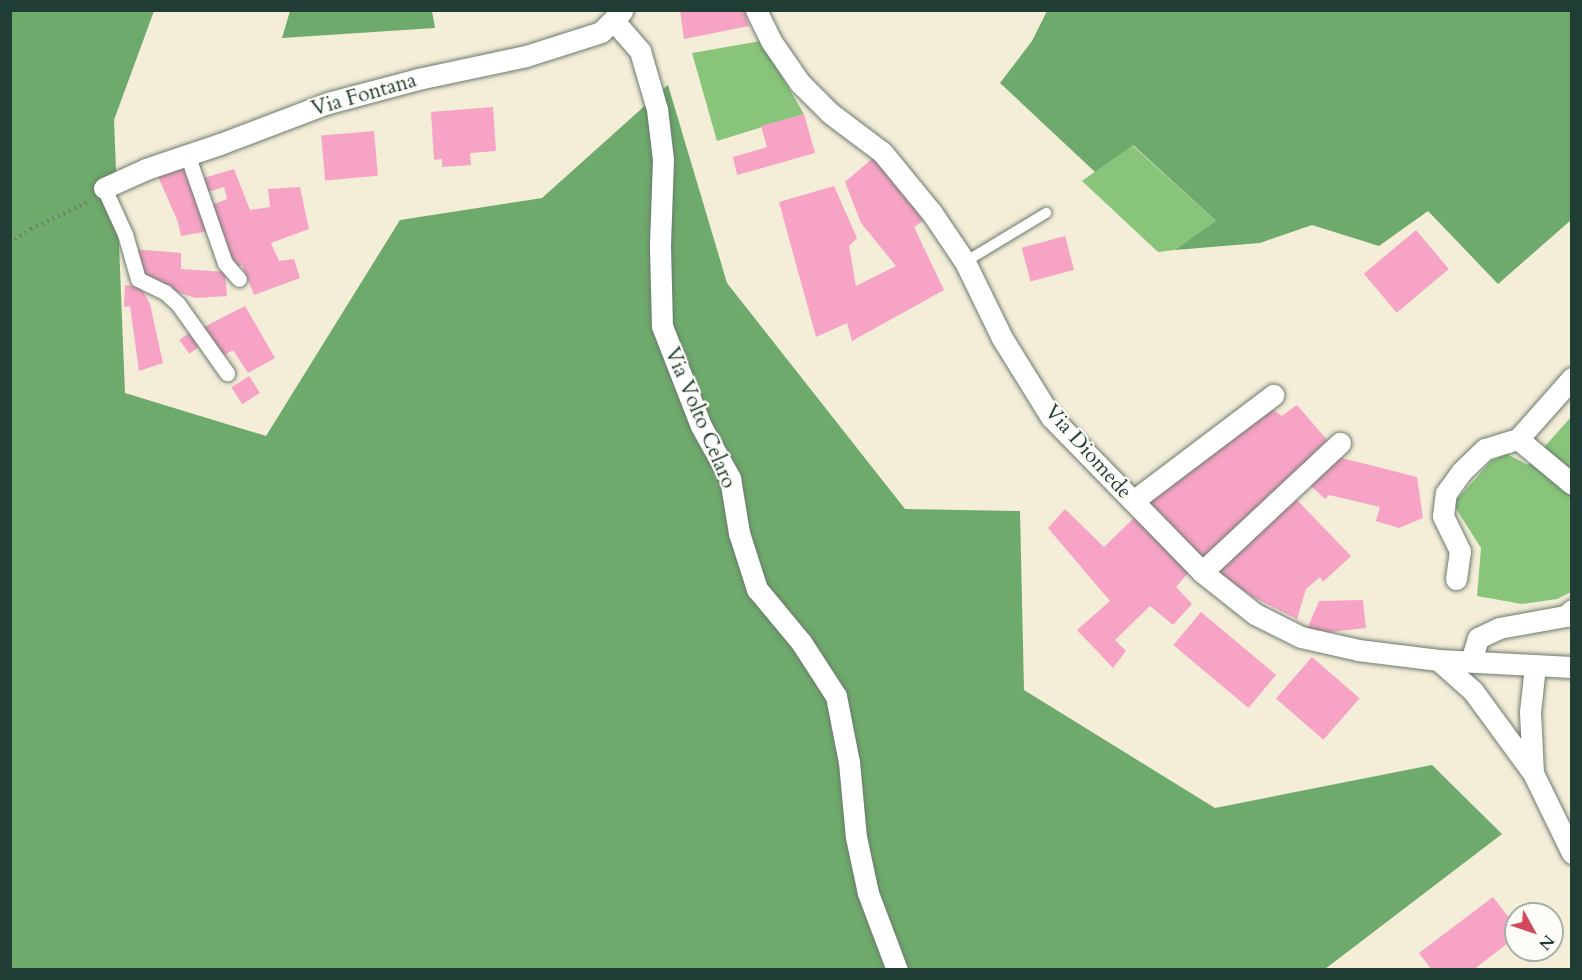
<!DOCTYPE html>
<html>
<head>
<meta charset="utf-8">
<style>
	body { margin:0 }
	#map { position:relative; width:1582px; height:980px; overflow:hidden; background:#f4edd8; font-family:Cardo,serif }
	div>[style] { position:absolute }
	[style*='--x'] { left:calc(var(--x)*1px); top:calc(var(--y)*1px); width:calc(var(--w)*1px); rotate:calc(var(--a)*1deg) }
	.green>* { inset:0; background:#88c57b }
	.forest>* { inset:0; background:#6eaa6b }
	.building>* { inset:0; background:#f7a3c6; transform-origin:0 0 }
	.path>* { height:4px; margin-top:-2px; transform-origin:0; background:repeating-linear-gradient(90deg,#6a7b6d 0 1.5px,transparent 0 6px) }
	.roads { filter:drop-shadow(0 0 2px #6a7b6d) drop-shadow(0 0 2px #6a7b6d) }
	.service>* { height:10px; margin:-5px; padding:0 5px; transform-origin:5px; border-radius:5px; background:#fff }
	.pedestrian>* { height:15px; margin:-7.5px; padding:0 7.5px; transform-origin:7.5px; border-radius:7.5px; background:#fff }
	.minor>* { height:21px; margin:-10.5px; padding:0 10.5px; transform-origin:10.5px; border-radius:10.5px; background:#fff }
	span { translate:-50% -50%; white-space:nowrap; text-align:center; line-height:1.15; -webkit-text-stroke:4.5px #fdfcf7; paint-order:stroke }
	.street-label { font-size:21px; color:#1f3d34 }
	.frame { position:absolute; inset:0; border:12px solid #1f3d34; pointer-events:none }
	.north { position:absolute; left:1504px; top:902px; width:60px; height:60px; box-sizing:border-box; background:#fdfcf7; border:2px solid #a4b0a9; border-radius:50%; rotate:130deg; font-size:16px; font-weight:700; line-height:24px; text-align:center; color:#1f3d34 }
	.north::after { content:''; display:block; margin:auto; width:21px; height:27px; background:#d1495b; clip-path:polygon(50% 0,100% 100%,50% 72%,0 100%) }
</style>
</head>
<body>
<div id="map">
	<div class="green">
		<i style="clip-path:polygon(761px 41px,804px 114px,717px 141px,692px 53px)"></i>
		<i style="clip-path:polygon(1132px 145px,1217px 222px,1175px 250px,1158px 252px,1082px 181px)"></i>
		<i style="clip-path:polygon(1571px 417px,1571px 592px,1557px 599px,1522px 604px,1477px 596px,1481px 548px,1453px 504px,1491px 461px,1507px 454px,1528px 465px)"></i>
	</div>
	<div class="forest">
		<i style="clip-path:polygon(10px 11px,154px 11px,114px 120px,125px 393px,266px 436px,400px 220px,542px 198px,668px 85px,727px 283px,905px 509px,1020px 511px,1024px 690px,1215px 808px,1432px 765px,1502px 834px,1325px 969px,11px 969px)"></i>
		<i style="clip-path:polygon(290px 11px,432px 11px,435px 28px,282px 38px)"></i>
		<i style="clip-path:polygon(1047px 11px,1571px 11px,1571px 220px,1498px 284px,1428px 211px,1379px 246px,1312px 225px,1260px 243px,1175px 250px,1216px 221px,1133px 145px,1095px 172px,1000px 83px,1032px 41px)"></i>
	</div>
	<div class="building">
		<i style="clip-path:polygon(680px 10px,744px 10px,749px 26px,684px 39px)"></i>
		<i style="clip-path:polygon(493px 107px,496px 151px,470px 153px,471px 165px,442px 167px,442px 159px,434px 160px,431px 112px)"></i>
		<i style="clip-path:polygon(804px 114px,815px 153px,737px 175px,733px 157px,767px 147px,761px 126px)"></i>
		<i style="left:374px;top:131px;width:45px;height:53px;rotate:85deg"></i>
		<i style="clip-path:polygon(873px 158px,901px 187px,923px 221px,914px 227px,944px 290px,852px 341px,847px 323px,816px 337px,779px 202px,834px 186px,857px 238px,849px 246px,856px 286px,896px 266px,861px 223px,845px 182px)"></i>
		<i style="clip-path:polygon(182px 166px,209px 231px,181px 236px,178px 222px,157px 174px)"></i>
		<i style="clip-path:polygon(234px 169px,250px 210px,270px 207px,268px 189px,300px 187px,309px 229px,271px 243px,279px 261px,294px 259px,300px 278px,254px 295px,242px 265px,235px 267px,207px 207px,227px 199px,224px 187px,208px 192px,204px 178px)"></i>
		<i style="left:1416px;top:230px;width:51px;height:68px;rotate:50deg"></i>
		<i style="left:1065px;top:236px;width:35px;height:45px;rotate:75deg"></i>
		<i style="clip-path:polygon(133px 249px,181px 253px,181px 269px,225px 272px,227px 296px,195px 298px,175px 291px,141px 287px)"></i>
		<i style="clip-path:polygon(125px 285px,141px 287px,150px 304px,163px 363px,139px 371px,130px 306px,124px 307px)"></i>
		<i style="clip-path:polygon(245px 306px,275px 358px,248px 373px,233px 350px,221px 357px,204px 327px)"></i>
		<i style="left:189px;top:333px;width:17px;height:12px;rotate:54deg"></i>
		<i style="left:249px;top:376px;width:20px;height:21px;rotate:57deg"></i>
		<i style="clip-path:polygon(1297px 405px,1327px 440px,1280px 488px,1203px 558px,1145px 506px,1268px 406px,1282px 416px)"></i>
		<i style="clip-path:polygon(1338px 457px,1417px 477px,1423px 518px,1399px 528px,1376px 521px,1380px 507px,1329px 495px,1325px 499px,1310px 485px)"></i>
		<i style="clip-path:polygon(1295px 498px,1351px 556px,1323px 582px,1320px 577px,1306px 589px,1297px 619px,1253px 597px,1217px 572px)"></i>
		<i style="clip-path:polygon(1065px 509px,1104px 547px,1136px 516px,1189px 572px,1176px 587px,1192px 604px,1173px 625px,1150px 606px,1115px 640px,1126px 651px,1113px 668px,1077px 630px,1110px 601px,1048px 528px)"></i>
		<i style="clip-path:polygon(1363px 600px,1366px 628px,1330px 632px,1307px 629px,1319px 601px)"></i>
		<i style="left:1201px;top:612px;width:98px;height:43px;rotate:40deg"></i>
		<i style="left:1312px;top:657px;width:63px;height:55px;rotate:41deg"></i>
		<i style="clip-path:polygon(1493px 897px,1516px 927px,1516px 937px,1473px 970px,1432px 970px,1419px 953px)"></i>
	</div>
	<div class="path">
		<i style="--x:10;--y:243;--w:25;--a:-34"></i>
		<i style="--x:31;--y:229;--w:63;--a:-25.3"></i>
	</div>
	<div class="roads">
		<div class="service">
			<i style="--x:965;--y:262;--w:95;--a:-31.2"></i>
		</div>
		<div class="pedestrian">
			<i style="--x:187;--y:154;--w:115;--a:70.8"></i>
			<i style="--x:225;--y:263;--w:21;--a:49"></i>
			<i style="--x:104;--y:188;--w:51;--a:65.5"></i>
			<i style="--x:125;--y:234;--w:47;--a:73.9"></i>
			<i style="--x:138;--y:279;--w:30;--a:26"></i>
			<i style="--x:165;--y:292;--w:18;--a:43"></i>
			<i style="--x:178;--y:304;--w:85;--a:54.6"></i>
		</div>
		<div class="minor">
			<i style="--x:756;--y:10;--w:34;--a:64"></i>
			<i style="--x:771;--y:41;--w:51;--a:55.4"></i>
			<i style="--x:800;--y:83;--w:42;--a:45"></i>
			<i style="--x:830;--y:113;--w:65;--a:36.9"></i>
			<i style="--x:882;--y:152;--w:79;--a:50.7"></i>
			<i style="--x:932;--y:213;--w:59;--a:56"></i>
			<i style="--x:965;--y:262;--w:85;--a:64"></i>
			<i style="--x:1002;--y:338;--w:93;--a:58.2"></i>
			<i style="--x:1051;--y:417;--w:216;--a:45.7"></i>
			<i style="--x:1202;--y:572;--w:68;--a:38.4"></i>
			<i style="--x:1255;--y:614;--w:51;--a:26.6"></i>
			<i style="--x:1301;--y:637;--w:58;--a:12.8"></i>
			<i style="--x:1358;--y:650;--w:81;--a:7.1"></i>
			<i style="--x:1438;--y:660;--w:134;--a:3"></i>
			<i style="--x:614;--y:21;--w:40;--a:49"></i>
			<i style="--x:640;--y:51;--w:60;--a:73.7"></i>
			<i style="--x:657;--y:109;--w:50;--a:83.2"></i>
			<i style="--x:663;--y:159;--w:87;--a:92"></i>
			<i style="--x:660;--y:246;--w:80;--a:88.6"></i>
			<i style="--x:662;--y:326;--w:107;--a:68.7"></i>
			<i style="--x:701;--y:426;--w:60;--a:60.9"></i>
			<i style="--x:730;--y:478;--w:56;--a:80.7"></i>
			<i style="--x:739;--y:533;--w:59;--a:72.2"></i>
			<i style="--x:757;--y:589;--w:69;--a:50.3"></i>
			<i style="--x:801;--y:642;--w:64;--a:57.1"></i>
			<i style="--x:836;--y:696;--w:67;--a:78.9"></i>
			<i style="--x:849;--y:762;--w:75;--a:84.7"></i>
			<i style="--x:856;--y:837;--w:57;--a:77.9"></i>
			<i style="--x:868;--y:893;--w:82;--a:69.4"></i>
			<i style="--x:104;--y:188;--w:46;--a:-24.3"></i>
			<i style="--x:146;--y:169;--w:78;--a:-18.7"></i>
			<i style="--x:220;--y:144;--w:116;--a:-20.8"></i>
			<i style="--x:328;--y:103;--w:93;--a:-14.9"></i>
			<i style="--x:418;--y:79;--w:110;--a:-12"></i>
			<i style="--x:526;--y:56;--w:79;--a:-17.7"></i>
			<i style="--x:601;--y:32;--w:30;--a:-45"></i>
			<i style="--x:1572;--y:378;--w:81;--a:131.5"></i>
			<i style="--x:1518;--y:439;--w:70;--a:39.8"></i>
			<i style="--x:1133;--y:501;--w:176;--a:-37.1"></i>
			<i style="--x:1202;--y:572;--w:189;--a:-43.1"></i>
			<i style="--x:1456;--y:579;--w:28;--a:-82"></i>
			<i style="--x:1460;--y:551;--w:39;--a:-116"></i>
			<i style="--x:1443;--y:516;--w:23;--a:-83"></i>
			<i style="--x:1446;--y:493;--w:26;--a:-54"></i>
			<i style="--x:1461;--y:472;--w:33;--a:-44"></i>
			<i style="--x:1485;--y:449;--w:34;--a:-17"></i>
			<i style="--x:1438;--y:660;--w:47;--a:41.5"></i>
			<i style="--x:1473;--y:691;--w:102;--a:53.8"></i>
			<i style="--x:1533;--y:773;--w:89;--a:64"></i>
			<i style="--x:1471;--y:661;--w:24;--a:-73"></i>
			<i style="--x:1478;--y:638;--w:23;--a:-25"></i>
			<i style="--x:1499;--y:628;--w:68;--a:-10.2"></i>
			<i style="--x:1566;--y:616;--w:8;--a:-45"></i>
			<i style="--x:1533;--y:773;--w:61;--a:-92.8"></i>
			<i style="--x:1530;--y:712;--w:46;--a:-83.8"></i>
		</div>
	</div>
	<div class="street-label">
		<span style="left:364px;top:95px;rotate:-16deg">Via Fontana</span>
		<span style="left:700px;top:418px;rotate:67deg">Via Volto Celaro</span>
		<span style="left:1088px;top:452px;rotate:48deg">Via Diomede</span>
	</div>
	<div class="frame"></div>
	<div class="north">N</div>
</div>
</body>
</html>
